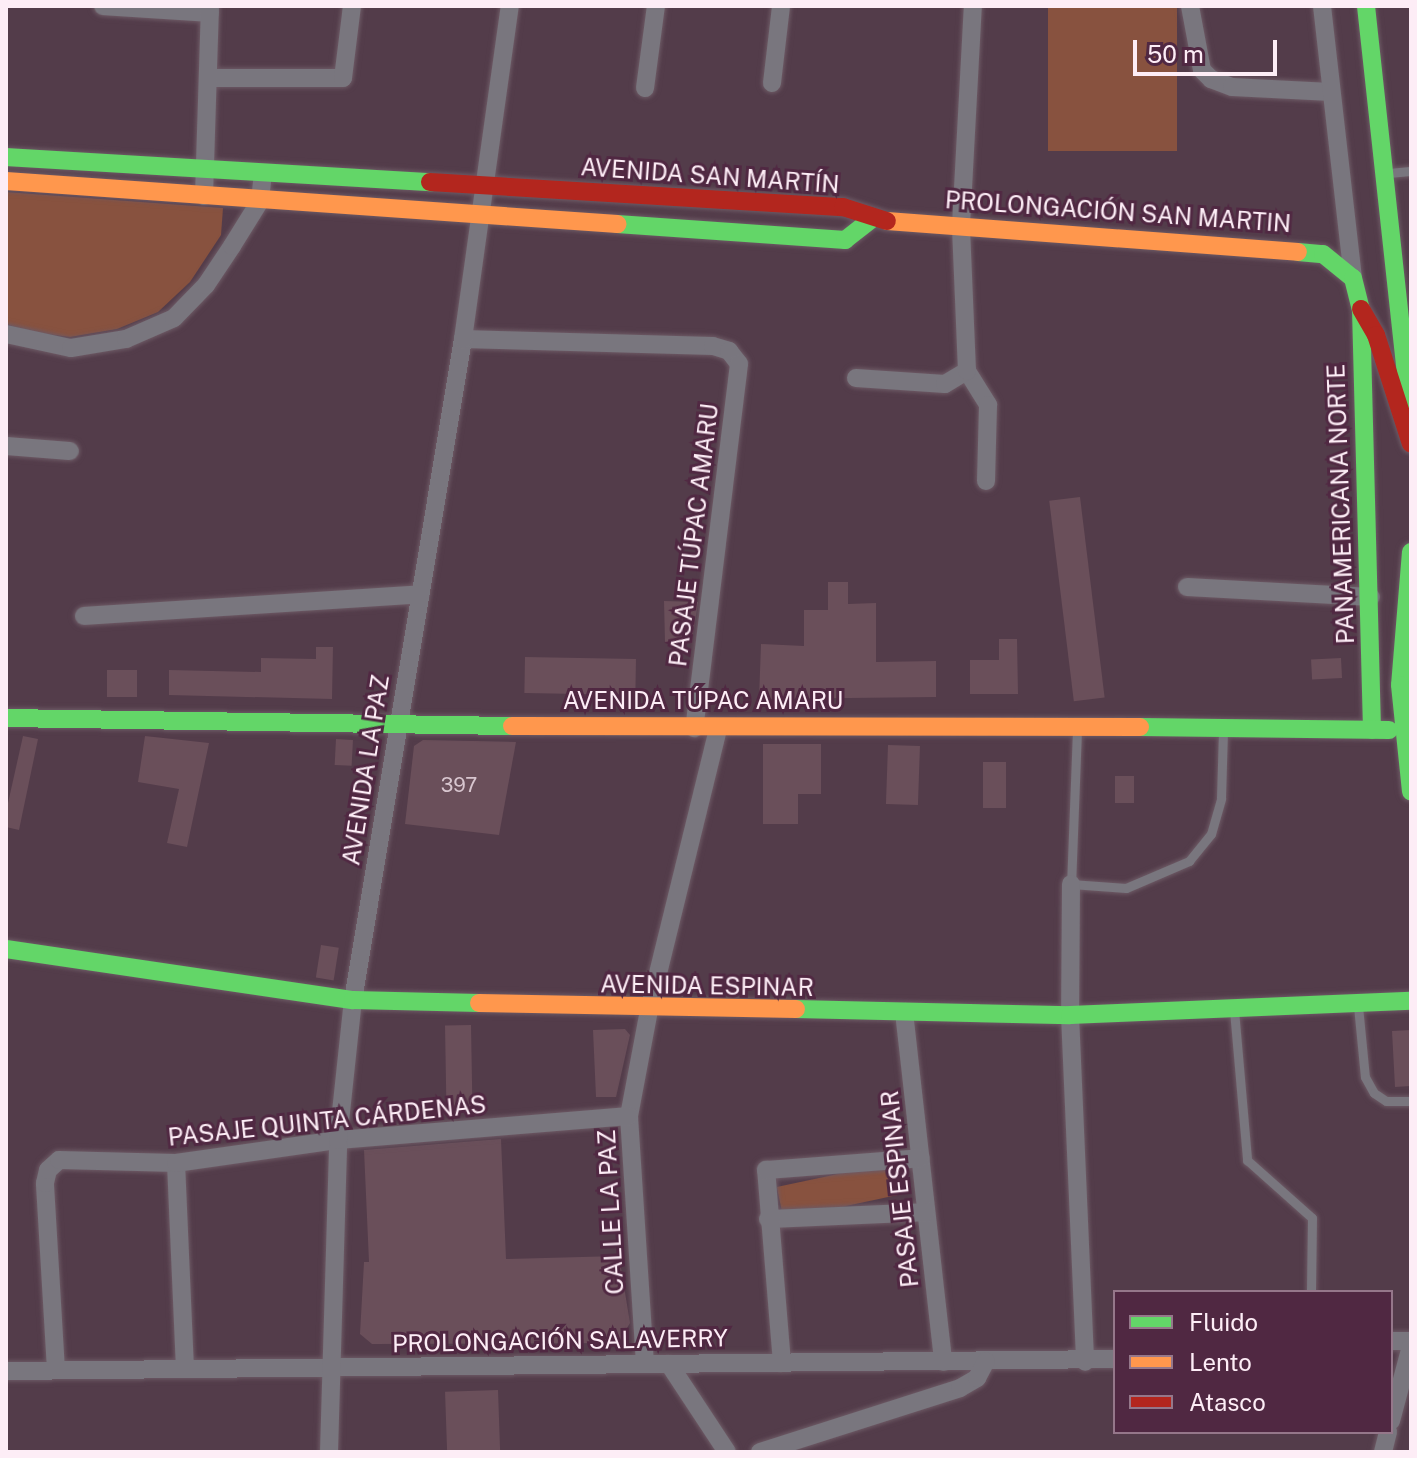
<!DOCTYPE html>
<html>
<head>
<meta charset="utf-8">
<style>
	body { margin:0 }
	#map { position:relative; width:1417px; height:1458px; overflow:hidden; background:#533c4a; font-family:"Public Sans",sans-serif }
	div>[style] { position:absolute }
	[style*='--x'] { left:calc(var(--x)*1px); top:calc(var(--y)*1px); width:calc(var(--w)*1px); rotate:calc(var(--a)*1deg) }
	.green>* { inset:0; background:#88523f; transform-origin:0 0 }
	.building>* { inset:0; background:#6a4f5a; transform-origin:0 0 }
	.roads { filter:drop-shadow(0 0 2px #6d5a65) drop-shadow(0 0 2px #6d5a65) }
	.lane>* { height:9px; margin:-4.5px; padding:0 4.5px; transform-origin:4.5px; border-radius:4.5px; background:#79767e }
	.street>* { height:18px; margin:-9px; padding:0 9px; transform-origin:9px; border-radius:9px; background:#79767e }
	.fast>* { height:18px; margin:-9px; padding:0 9px; transform-origin:9px; border-radius:9px; background:#63d668 }
	.slow>* { height:18px; margin:-9px; padding:0 9px; transform-origin:9px; border-radius:9px; background:#ff974d }
	.jam>* { height:18px; margin:-9px; padding:0 9px; transform-origin:9px; border-radius:9px; background:#b3261e }
	span { translate:-50% -50%; white-space:nowrap; text-align:center; line-height:1.15; -webkit-text-stroke:6px #502842; paint-order:stroke }
	.number-label { font-size:20px; color:#d8c6cf }
	.number-label span { -webkit-text-stroke-width:0 }
	.street-label { font-size:24px; color:#fdedf6 }
	.frame { position:absolute; inset:0; border:8px solid #fdedf6; pointer-events:none }
	.legend { position:absolute; left:1113px; top:1290px; width:280px; height:144px; box-sizing:border-box; background:#502842; border:2px solid #95778a; margin:0; padding:10px 14px; list-style:none; font-size:24px; color:#fdedf6 }
	.legend li { display:flex; align-items:center; gap:16px; height:40px }
	.legend b { width:40px; border:2px solid #95778a }
	.scale { position:absolute; left:1133px; top:40px; width:144px; height:36px; box-sizing:border-box; border:4px solid #fdedf6; border-top:0; padding-left:10px; font-size:24px; line-height:28px; white-space:nowrap; color:#fdedf6; -webkit-text-stroke:6px #502842; paint-order:stroke }
</style>
</head>
<body>
<div id="map">
	<div class="green">
		<i style="left:1048px;top:6px;width:129px;height:145px"></i>
		<i style="clip-path:polygon(6px 192px,223px 208px,221px 235px,190px 282px,158px 312px,117px 329px,70px 337px,31px 332px,6px 324px)"></i>
		<i style="left:899px;top:1161px;width:33px;height:125px;rotate:78deg"></i>
	</div>
	<div class="building">
		<i style="left:1080px;top:497px;width:202px;height:31px;rotate:83deg"></i>
		<i style="clip-path:polygon(828px 582px,848px 582px,848px 604px,876px 603px,876px 662px,936px 661px,936px 697px,759px 699px,761px 644px,804px 646px,804px 610px,828px 610px)"></i>
		<i style="clip-path:polygon(664px 601px,698px 602px,692px 642px,665px 642px)"></i>
		<i style="clip-path:polygon(999px 639px,1017px 639px,1018px 694px,970px 694px,970px 660px,999px 660px)"></i>
		<i style="clip-path:polygon(316px 647px,333px 647px,332px 699px,169px 695px,169px 670px,261px 672px,261px 658px,316px 659px)"></i>
		<i style="left:525px;top:657px;width:111px;height:36px;rotate:1deg"></i>
		<i style="left:1341px;top:658px;width:20px;height:30px;rotate:87deg"></i>
		<i style="left:107px;top:670px;width:30px;height:27px"></i>
		<i style="clip-path:polygon(23px 736px,38px 739px,19px 830px,6px 827px,6px 812px)"></i>
		<i style="clip-path:polygon(145px 736px,209px 743px,187px 847px,167px 843px,179px 789px,138px 782px)"></i>
		<i style="left:336px;top:739px;width:17px;height:26px;rotate:3deg"></i>
		<i style="clip-path:polygon(423px 740px,516px 742px,499px 835px,405px 824px,414px 746px)"></i>
		<i style="clip-path:polygon(763px 744px,821px 744px,821px 794px,798px 794px,798px 824px,763px 824px)"></i>
		<i style="left:888px;top:745px;width:32px;height:59px;rotate:2deg"></i>
		<i style="left:983px;top:762px;width:23px;height:46px"></i>
		<i style="left:1134px;top:776px;width:27px;height:19px;rotate:90deg"></i>
		<i style="left:321px;top:945px;width:18px;height:33px;rotate:9deg"></i>
		<i style="left:471px;top:1025px;width:83px;height:26px;rotate:89deg"></i>
		<i style="clip-path:polygon(625px 1029px,630px 1035px,616px 1097px,596px 1097px,593px 1030px)"></i>
		<i style="clip-path:polygon(1411px 1030px,1411px 1086px,1395px 1087px,1392px 1031px)"></i>
		<i style="clip-path:polygon(501px 1139px,506px 1259px,619px 1256px,630px 1323px,618px 1343px,372px 1344px,360px 1334px,364px 1262px,369px 1262px,364px 1150px)"></i>
		<i style="left:498px;top:1390px;width:62px;height:53px;rotate:88deg"></i>
	</div>
	<div class="roads">
		<div class="lane">
			<i style="--x:1388;--y:173;--w:23;--a:-5"></i>
			<i style="--x:1077;--y:730;--w:154;--a:92.2"></i>
			<i style="--x:1071;--y:884;--w:55;--a:4.2"></i>
			<i style="--x:1126;--y:888;--w:69;--a:-23.2"></i>
			<i style="--x:1189;--y:861;--w:35;--a:-51"></i>
			<i style="--x:1211;--y:834;--w:37;--a:-74"></i>
			<i style="--x:1221;--y:798;--w:67;--a:-88.3"></i>
			<i style="--x:1358;--y:1006;--w:71;--a:84.4"></i>
			<i style="--x:1365;--y:1077;--w:18;--a:61"></i>
			<i style="--x:1374;--y:1093;--w:14;--a:34"></i>
			<i style="--x:1386;--y:1101;--w:25;--a:0"></i>
			<i style="--x:1234;--y:1010;--w:151;--a:85"></i>
			<i style="--x:1247;--y:1160;--w:87;--a:41.7"></i>
			<i style="--x:1312;--y:1218;--w:74;--a:90.8"></i>
		</div>
		<div class="street">
			<i style="--x:103;--y:6;--w:107;--a:3.7"></i>
			<i style="--x:1190;--y:6;--w:65;--a:79.4"></i>
			<i style="--x:1202;--y:70;--w:13;--a:45"></i>
			<i style="--x:1211;--y:79;--w:22;--a:21"></i>
			<i style="--x:1232;--y:87;--w:99;--a:2.9"></i>
			<i style="--x:1322;--y:6;--w:274;--a:83.5"></i>
			<i style="--x:208;--y:78;--w:135;--a:0"></i>
			<i style="--x:343;--y:78;--w:73;--a:-82.9"></i>
			<i style="--x:772;--y:83;--w:78;--a:-83.3"></i>
			<i style="--x:645;--y:88;--w:83;--a:-82.4"></i>
			<i style="--x:204;--y:196;--w:190;--a:-88.2"></i>
			<i style="--x:6;--y:334;--w:66;--a:12.2"></i>
			<i style="--x:71;--y:348;--w:56;--a:-9.3"></i>
			<i style="--x:126;--y:339;--w:52;--a:-23.6"></i>
			<i style="--x:174;--y:318;--w:46;--a:-45.9"></i>
			<i style="--x:206;--y:285;--w:47;--a:-56.3"></i>
			<i style="--x:232;--y:246;--w:53;--a:-58.1"></i>
			<i style="--x:260;--y:201;--w:28;--a:-84"></i>
			<i style="--x:463;--y:339;--w:250;--a:1.6"></i>
			<i style="--x:713;--y:346;--w:17;--a:17"></i>
			<i style="--x:729;--y:351;--w:16;--a:52"></i>
			<i style="--x:739;--y:364;--w:367;--a:97"></i>
			<i style="--x:967;--y:371;--w:40;--a:58"></i>
			<i style="--x:988;--y:405;--w:76;--a:91.5"></i>
			<i style="--x:856;--y:378;--w:89;--a:3.9"></i>
			<i style="--x:945;--y:384;--w:26;--a:-31"></i>
			<i style="--x:967;--y:371;--w:146;--a:-92.4"></i>
			<i style="--x:961;--y:225;--w:219;--a:-86.9"></i>
			<i style="--x:6;--y:446;--w:64;--a:4.5"></i>
			<i style="--x:1187;--y:587;--w:184;--a:3.1"></i>
			<i style="--x:84;--y:616;--w:337;--a:-3.7"></i>
			<i style="--x:1071;--y:884;--w:131;--a:90.4"></i>
			<i style="--x:1070;--y:1015;--w:347;--a:87.5"></i>
			<i style="--x:904;--y:1012;--w:352;--a:83.6"></i>
			<i style="--x:176;--y:1163;--w:206;--a:87.5"></i>
			<i style="--x:768;--y:1219;--w:158;--a:-2.5"></i>
			<i style="--x:1391;--y:1341;--w:20;--a:0"></i>
			<i style="--x:782;--y:1363;--w:194;--a:-94.7"></i>
			<i style="--x:766;--y:1170;--w:155;--a:-4.4"></i>
			<i style="--x:645;--y:1364;--w:249;--a:-93.7"></i>
			<i style="--x:629;--y:1116;--w:108;--a:-79.3"></i>
			<i style="--x:649;--y:1010;--w:289;--a:-76.2"></i>
			<i style="--x:669;--y:1364;--w:105;--a:56.6"></i>
			<i style="--x:56;--y:1370;--w:187;--a:-93.4"></i>
			<i style="--x:45;--y:1183;--w:13;--a:-77"></i>
			<i style="--x:48;--y:1170;--w:15;--a:-42"></i>
			<i style="--x:59;--y:1160;--w:117;--a:1.5"></i>
			<i style="--x:176;--y:1163;--w:164;--a:-8.1"></i>
			<i style="--x:338;--y:1140;--w:292;--a:-4.7"></i>
			<i style="--x:6;--y:1371;--w:1109;--a:-0.62"></i>
			<i style="--x:1391;--y:1421;--w:78;--a:-75.1"></i>
			<i style="--x:329;--y:1452;--w:312;--a:-88.3"></i>
			<i style="--x:338;--y:1140;--w:141;--a:-83.9"></i>
			<i style="--x:353;--y:1000;--w:670;--a:-80.55"></i>
			<i style="--x:463;--y:339;--w:336;--a:-82"></i>
			<i style="--x:760;--y:1452;--w:210;--a:-17.7"></i>
			<i style="--x:960;--y:1388;--w:20;--a:-30"></i>
			<i style="--x:977;--y:1378;--w:19;--a:-62"></i>
			<i style="--x:1383;--y:1452;--w:21;--a:-76"></i>
		</div>
		<div class="fast">
			<i style="--x:1366;--y:6;--w:413;--a:83.8"></i>
			<i style="--x:6;--y:157;--w:425;--a:3.4"></i>
			<i style="--x:617;--y:224;--w:229;--a:4"></i>
			<i style="--x:845;--y:240;--w:33;--a:-38"></i>
			<i style="--x:1298;--y:252;--w:25;--a:5"></i>
			<i style="--x:1323;--y:254;--w:38;--a:39"></i>
			<i style="--x:1353;--y:278;--w:32;--a:76"></i>
			<i style="--x:1361;--y:309;--w:421;--a:88.5"></i>
			<i style="--x:1411;--y:552;--w:133;--a:94.7"></i>
			<i style="--x:1400;--y:685;--w:107;--a:84.1"></i>
			<i style="--x:6;--y:718;--w:506;--a:0.91"></i>
			<i style="--x:1140;--y:727;--w:249;--a:0.7"></i>
			<i style="--x:6;--y:949;--w:351;--a:8.4"></i>
			<i style="--x:353;--y:1000;--w:126;--a:1.4"></i>
			<i style="--x:796;--y:1009;--w:274;--a:1.3"></i>
			<i style="--x:1070;--y:1015;--w:341;--a:-2.4"></i>
		</div>
		<div class="slow">
			<i style="--x:6;--y:181;--w:613;--a:4.03"></i>
			<i style="--x:887;--y:221;--w:412;--a:4.3"></i>
			<i style="--x:512;--y:726;--w:628;--a:0.09"></i>
			<i style="--x:479;--y:1003;--w:317;--a:1.1"></i>
		</div>
		<div class="jam">
			<i style="--x:430;--y:182;--w:414;--a:3.5"></i>
			<i style="--x:843;--y:207;--w:46;--a:17.7"></i>
			<i style="--x:1361;--y:309;--w:30;--a:60"></i>
			<i style="--x:1376;--y:335;--w:114;--a:72.2"></i>
		</div>
	</div>
	<div class="number-label">
		<span style="left:459px;top:785px">397</span>
	</div>
	<div class="street-label">
		<span style="left:710px;top:176px;rotate:4deg">AVENIDA SAN MARTÍN</span>
		<span style="left:1118px;top:212px;rotate:4deg">PROLONGACIÓN SAN MARTIN</span>
		<span style="left:1341px;top:504px;rotate:-92deg">PANAMERICANA NORTE</span>
		<span style="left:694px;top:535px;rotate:-83deg">PASAJE TÚPAC AMARU</span>
		<span style="left:703px;top:701px">AVENIDA TÚPAC AMARU</span>
		<span style="left:366px;top:770px;rotate:-81deg">AVENIDA LA PAZ</span>
		<span style="left:707px;top:986px;rotate:1deg">AVENIDA ESPINAR</span>
		<span style="left:327px;top:1121px;rotate:-6deg">PASAJE QUINTA CÁRDENAS</span>
		<span style="left:900px;top:1189px;rotate:-96deg">PASAJE ESPINAR</span>
		<span style="left:611px;top:1212px;rotate:-93deg">CALLE LA PAZ</span>
		<span style="left:560px;top:1341px;rotate:-1deg">PROLONGACIÓN SALAVERRY</span>
	</div>
	<div class="frame"></div>
	<ul class="legend">
	<li><b style="height:10px;background:#63d668"></b>Fluido</li>
	<li><b style="height:10px;background:#ff974d"></b>Lento</li>
	<li><b style="height:10px;background:#b3261e"></b>Atasco</li>
	</ul>
	<div class="scale">50 m</div>
</div>
</body>
</html>
